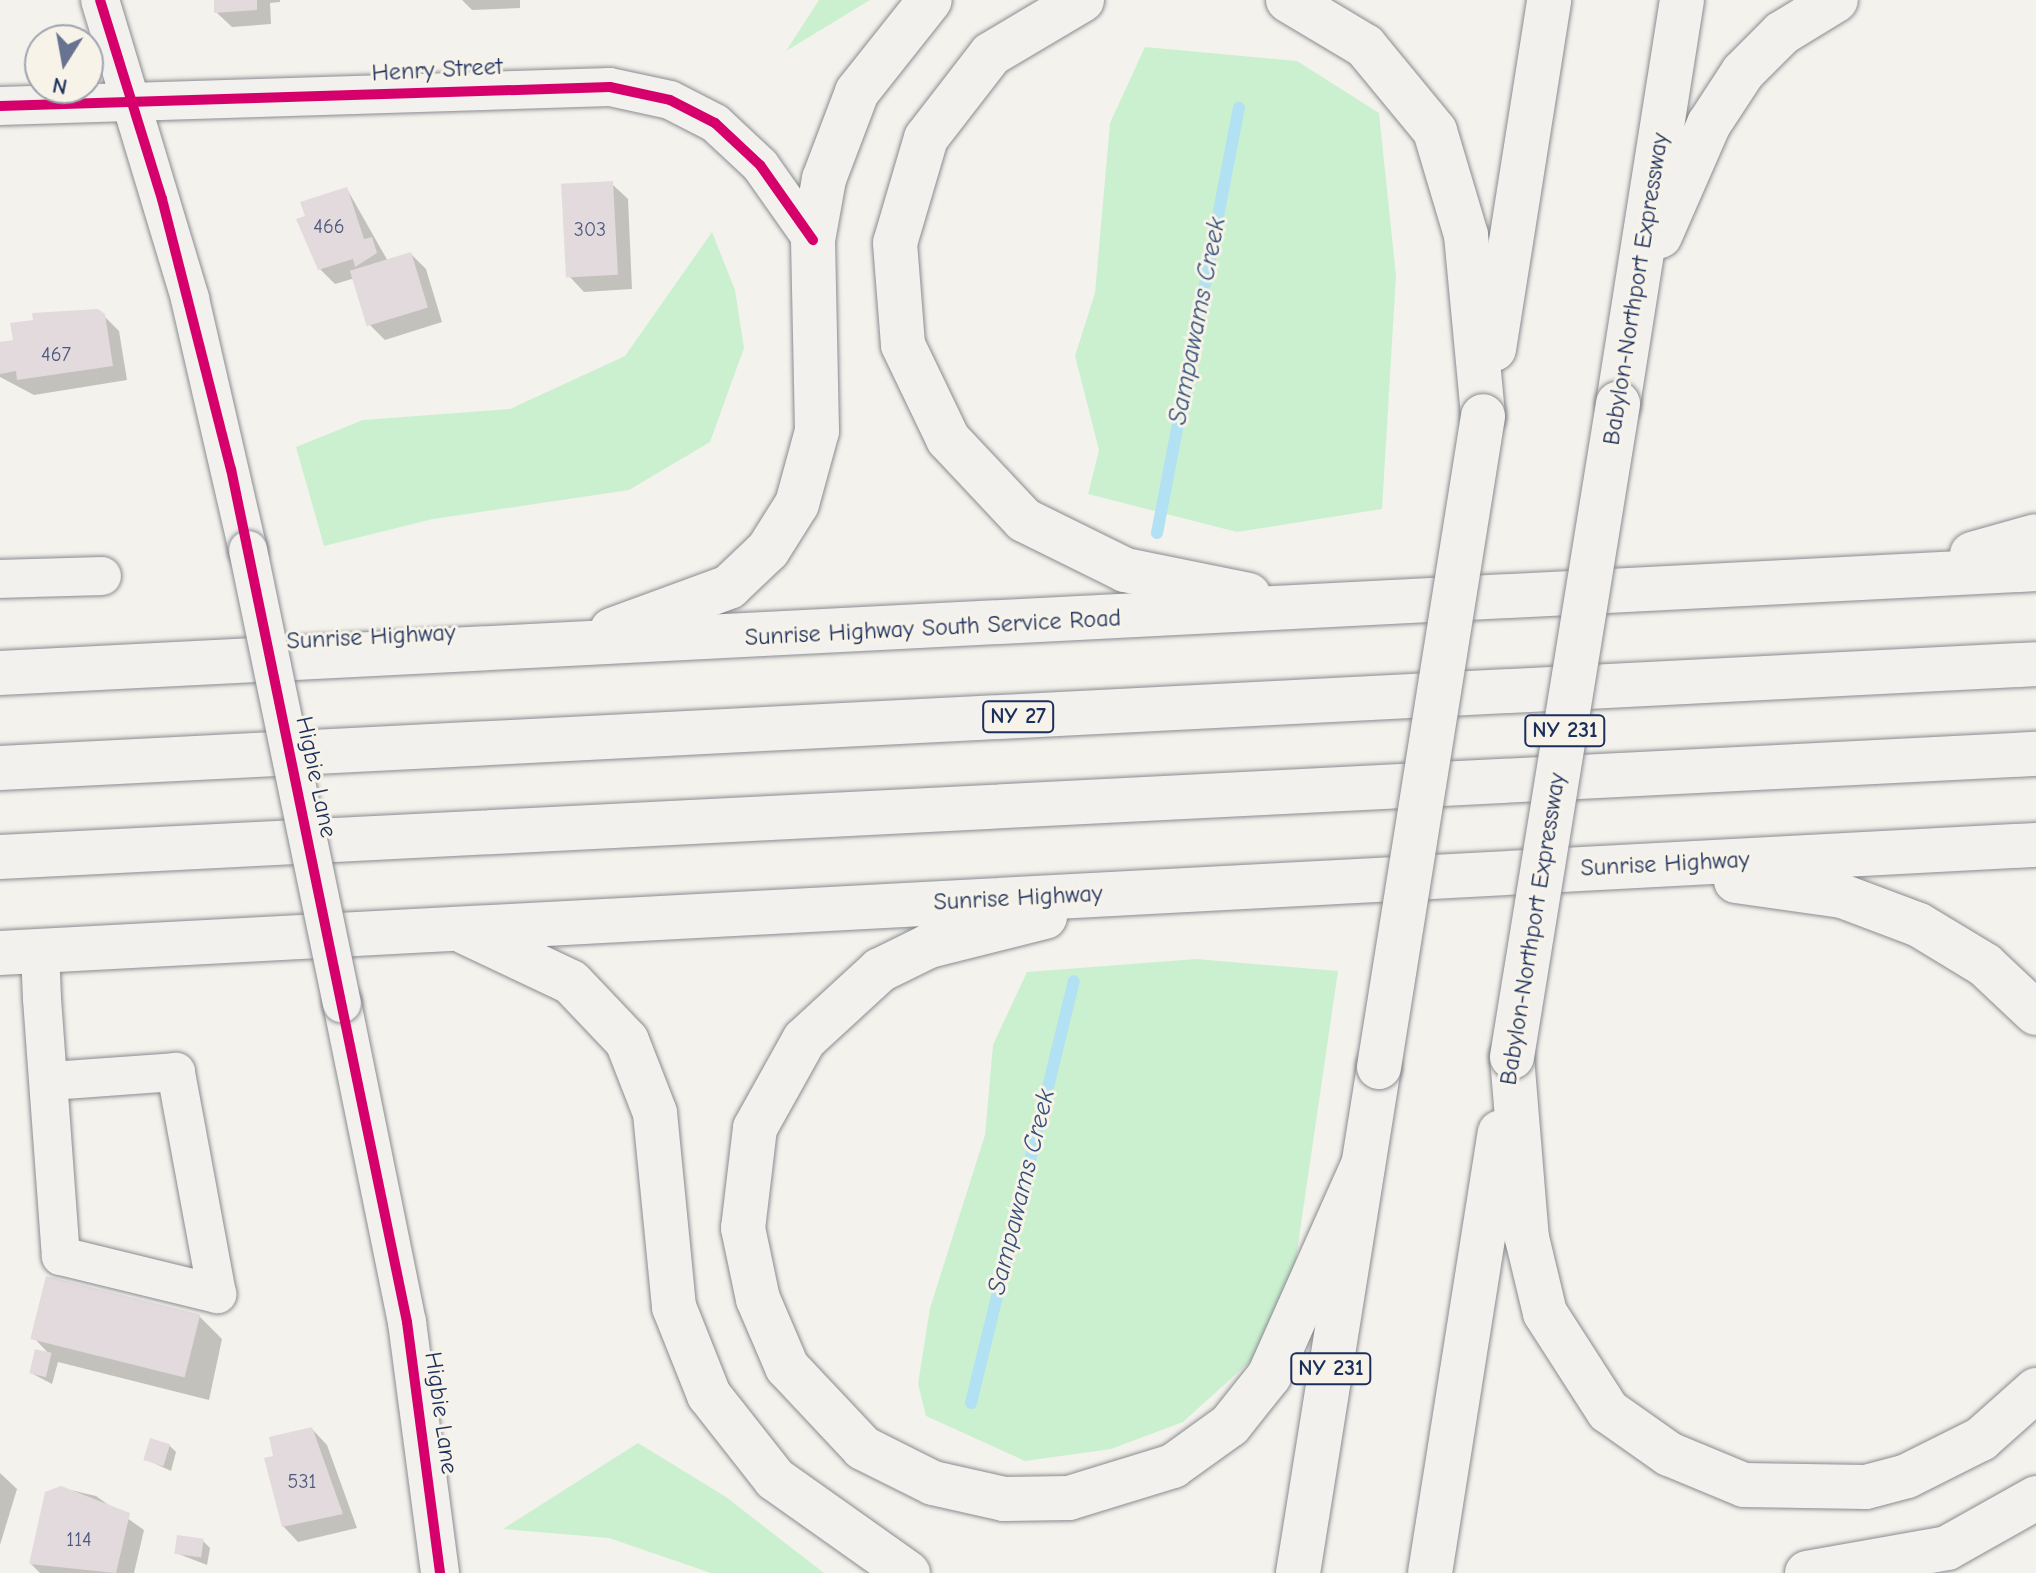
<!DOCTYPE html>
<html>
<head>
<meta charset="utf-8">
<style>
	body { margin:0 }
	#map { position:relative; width:2036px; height:1573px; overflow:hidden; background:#f4f2ec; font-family:"Comic Neue",sans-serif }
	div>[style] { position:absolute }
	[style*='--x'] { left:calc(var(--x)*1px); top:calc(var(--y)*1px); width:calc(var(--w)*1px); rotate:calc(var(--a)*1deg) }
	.green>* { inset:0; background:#cbf0d0 }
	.shadow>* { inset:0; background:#0003 }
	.stream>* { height:12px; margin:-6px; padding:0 6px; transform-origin:6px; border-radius:6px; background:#b1e1f3 }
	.building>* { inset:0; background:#e3dade; transform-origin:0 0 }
	.roads { filter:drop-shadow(0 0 2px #898c92) drop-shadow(0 0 2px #898c92) }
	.minor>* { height:38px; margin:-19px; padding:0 19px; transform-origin:19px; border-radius:19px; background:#f2f1ed }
	.major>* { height:44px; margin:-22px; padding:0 22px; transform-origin:22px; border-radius:22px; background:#f2f1ed }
	.highway>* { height:44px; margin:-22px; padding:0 22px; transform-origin:22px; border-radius:22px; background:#f2f1ed }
	.bridges { filter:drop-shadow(0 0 2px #898c92) drop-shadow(0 0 2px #898c92) }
	.minor-bridge>* { height:38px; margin:-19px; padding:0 19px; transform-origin:19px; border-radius:19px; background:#f2f1ed }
	.major-bridge>* { height:44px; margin:-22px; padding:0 22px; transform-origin:22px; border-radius:22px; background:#f2f1ed }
	.cycleway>* { height:10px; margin:-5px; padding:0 5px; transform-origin:5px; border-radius:5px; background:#d6006c }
	span { translate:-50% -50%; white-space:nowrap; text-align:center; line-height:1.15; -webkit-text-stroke:6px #f7f3e8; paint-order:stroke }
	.number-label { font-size:20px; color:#4d5a7e }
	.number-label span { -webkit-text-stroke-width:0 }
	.shield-label span { padding:2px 6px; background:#f7f3e8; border:2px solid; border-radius:6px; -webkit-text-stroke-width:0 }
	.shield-label { font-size:22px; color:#1b2f5e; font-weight:700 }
	.street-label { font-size:24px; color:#1b2f5e }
	.water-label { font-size:26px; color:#33517c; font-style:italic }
	.north { position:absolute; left:24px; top:24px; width:80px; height:80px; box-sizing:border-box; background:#f7f3e8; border:2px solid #9fa5b1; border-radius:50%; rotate:191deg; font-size:22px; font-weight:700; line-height:32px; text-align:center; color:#1b2f5e }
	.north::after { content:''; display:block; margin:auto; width:28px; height:36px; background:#677390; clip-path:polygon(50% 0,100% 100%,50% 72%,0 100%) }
</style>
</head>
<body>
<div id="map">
	<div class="green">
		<i style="clip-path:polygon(819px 0,870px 0,786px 51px)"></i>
		<i style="clip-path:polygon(1145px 47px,1297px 61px,1379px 113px,1396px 276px,1382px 509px,1237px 532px,1088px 494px,1099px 450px,1075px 356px,1095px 293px,1110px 123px)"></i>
		<i style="clip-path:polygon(712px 232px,735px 290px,744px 348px,710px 442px,629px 490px,433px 519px,324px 546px,296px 447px,363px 420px,510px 409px,625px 356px)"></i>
		<i style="clip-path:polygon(1196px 959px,1338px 971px,1293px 1279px,1276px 1338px,1183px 1422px,1111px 1449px,1025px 1461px,926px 1416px,918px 1384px,930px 1308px,985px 1135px,993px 1045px,1027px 972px)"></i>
		<i style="clip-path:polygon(638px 1443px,726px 1497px,824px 1573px,711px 1573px,609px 1538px,503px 1529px)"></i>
	</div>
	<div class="shadow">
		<i style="clip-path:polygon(216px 0,280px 0,280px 2px,270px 3px,271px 24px,232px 27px,216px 12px)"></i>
		<i style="clip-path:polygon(462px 0,520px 0,520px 8px,472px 10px)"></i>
		<i style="clip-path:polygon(612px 184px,628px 199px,632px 289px,584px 292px,569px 276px)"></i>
		<i style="clip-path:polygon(347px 189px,389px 263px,411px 254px,426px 269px,442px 322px,385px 340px,370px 325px,355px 278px,335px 284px,320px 269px)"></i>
		<i style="clip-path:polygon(104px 316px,119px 331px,127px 380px,34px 395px,0 377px,0 344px)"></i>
		<i style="clip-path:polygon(199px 1316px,222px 1339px,209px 1400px,58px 1362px,52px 1384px,31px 1373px,50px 1355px,35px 1339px)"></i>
		<i style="clip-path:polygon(312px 1429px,327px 1445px,357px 1528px,298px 1542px,283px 1526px)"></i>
		<i style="clip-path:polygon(169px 1445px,176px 1452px,171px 1471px,145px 1459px)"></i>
		<i style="clip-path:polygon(0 1473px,17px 1489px,0 1545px)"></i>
		<i style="clip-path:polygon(62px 1488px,96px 1496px,144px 1530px,134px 1573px,40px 1573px,31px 1564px)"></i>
		<i style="clip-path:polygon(203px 1541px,210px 1548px,207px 1565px,176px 1553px)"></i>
	</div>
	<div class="stream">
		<i style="--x:1157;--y:533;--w:433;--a:-79.1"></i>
		<i style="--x:971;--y:1403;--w:434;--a:-76.3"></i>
	</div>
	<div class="building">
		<i style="clip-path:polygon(214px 0,257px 0,257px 10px,214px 13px)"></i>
		<i style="left:613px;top:181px;width:94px;height:52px;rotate:87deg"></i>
		<i style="clip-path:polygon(347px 187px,364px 239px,372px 237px,377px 253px,355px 267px,353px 259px,318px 270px,296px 219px,305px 216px,300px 202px)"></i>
		<i style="left:411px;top:252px;width:58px;height:64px;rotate:73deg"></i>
		<i style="clip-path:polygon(98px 309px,105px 314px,113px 366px,17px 380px,16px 371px,0 374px,0 342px,13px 340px,10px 323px,33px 320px,32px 313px)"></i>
		<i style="left:46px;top:1276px;width:159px;height:65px;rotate:14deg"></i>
		<i style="left:35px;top:1349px;width:17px;height:25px;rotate:13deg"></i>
		<i style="clip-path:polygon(312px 1427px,343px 1514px,282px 1527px,264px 1458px,273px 1456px,269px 1437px)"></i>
		<i style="left:150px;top:1438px;width:21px;height:23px;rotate:17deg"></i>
		<i style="clip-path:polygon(61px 1486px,130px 1513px,116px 1573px,29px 1564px,45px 1492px)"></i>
		<i style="left:177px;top:1535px;width:27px;height:19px;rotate:8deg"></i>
	</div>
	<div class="roads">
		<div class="minor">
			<i style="--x:100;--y:0;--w:312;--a:73.2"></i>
			<i style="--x:190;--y:299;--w:258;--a:77"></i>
			<i style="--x:0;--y:106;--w:610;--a:-1.78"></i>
			<i style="--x:610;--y:87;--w:61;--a:12.2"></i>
			<i style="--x:670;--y:100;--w:51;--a:27.1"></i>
			<i style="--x:715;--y:123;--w:62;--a:43"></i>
			<i style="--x:760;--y:165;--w:92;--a:54.8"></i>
			<i style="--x:0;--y:579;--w:102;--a:-1.7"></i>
			<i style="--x:40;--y:951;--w:48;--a:87.6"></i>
			<i style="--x:42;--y:999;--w:258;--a:85.8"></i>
			<i style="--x:61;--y:1256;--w:161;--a:13.7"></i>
			<i style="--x:217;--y:1294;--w:226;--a:-100.5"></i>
			<i style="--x:176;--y:1072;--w:127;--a:175.9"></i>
			<i style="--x:342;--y:1003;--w:326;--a:78.5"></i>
			<i style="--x:407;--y:1322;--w:253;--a:82.5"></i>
		</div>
		<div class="major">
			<i style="--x:1082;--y:0;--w:106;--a:149.3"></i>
			<i style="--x:991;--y:54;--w:106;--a:127.7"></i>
			<i style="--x:926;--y:138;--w:109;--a:106.4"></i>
			<i style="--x:895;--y:243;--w:102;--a:85.5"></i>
			<i style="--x:903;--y:345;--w:104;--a:64.4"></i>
			<i style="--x:948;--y:439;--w:111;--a:46.8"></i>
			<i style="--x:1024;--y:520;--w:113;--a:26.3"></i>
			<i style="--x:1125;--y:570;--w:126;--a:11.4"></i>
			<i style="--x:1288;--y:0;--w:90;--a:30.9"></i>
			<i style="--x:1365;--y:46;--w:110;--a:50.5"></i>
			<i style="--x:1435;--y:131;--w:109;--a:73.4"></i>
			<i style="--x:1466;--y:235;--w:182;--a:84.6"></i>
			<i style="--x:1660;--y:236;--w:122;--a:-66.4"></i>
			<i style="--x:1709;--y:124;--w:62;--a:-56.8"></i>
			<i style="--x:1743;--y:72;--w:55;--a:-45"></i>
			<i style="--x:1782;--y:33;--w:63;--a:-31.4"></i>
			<i style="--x:1494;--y:349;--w:353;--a:-81"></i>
			<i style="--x:1618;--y:404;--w:409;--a:-81"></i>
			<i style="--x:1972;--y:554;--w:66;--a:-15.7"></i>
			<i style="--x:612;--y:630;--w:125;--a:-20.2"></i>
			<i style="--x:729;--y:587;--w:54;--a:-43.5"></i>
			<i style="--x:768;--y:550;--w:54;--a:-57.8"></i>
			<i style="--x:797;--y:504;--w:76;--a:-74.7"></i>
			<i style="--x:817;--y:431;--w:191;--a:-91.2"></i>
			<i style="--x:813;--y:240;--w:62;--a:-79.8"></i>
			<i style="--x:824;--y:179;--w:93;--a:-69.2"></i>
			<i style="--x:857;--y:92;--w:117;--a:-51.6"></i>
			<i style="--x:0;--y:673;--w:2039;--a:-2.92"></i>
			<i style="--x:1736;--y:881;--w:107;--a:8.1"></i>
			<i style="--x:1842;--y:896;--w:82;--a:20.6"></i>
			<i style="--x:1919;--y:925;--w:77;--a:31.2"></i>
			<i style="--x:1985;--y:965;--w:70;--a:43.3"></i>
			<i style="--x:1045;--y:917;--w:120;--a:166"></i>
			<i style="--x:929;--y:946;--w:55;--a:153.9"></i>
			<i style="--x:880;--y:970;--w:103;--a:137.4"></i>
			<i style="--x:804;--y:1040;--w:101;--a:119.1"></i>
			<i style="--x:755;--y:1128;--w:101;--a:96.8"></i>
			<i style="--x:743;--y:1228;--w:73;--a:78.1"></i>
			<i style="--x:758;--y:1299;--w:74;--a:66.9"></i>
			<i style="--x:787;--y:1367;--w:111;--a:46.8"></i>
			<i style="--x:863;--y:1448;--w:78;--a:26.6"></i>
			<i style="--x:933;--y:1483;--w:73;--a:12.7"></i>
			<i style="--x:1004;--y:1499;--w:65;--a:-0.9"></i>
			<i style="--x:1069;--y:1498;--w:109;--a:-17.1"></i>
			<i style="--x:1173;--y:1466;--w:70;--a:-35.7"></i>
			<i style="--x:1230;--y:1425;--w:63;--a:-51.5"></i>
			<i style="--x:1269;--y:1376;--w:231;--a:-66"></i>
			<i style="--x:465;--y:932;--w:117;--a:25.3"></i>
			<i style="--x:571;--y:982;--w:81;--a:46.5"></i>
			<i style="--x:627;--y:1041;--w:77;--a:68.7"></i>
			<i style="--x:655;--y:1113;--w:195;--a:84.4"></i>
			<i style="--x:674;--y:1307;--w:95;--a:68.3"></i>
			<i style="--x:709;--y:1395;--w:107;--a:51.8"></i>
			<i style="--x:775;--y:1479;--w:163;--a:35.3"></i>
			<i style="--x:0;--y:953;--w:2039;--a:-3.04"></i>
			<i style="--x:1512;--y:1057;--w:182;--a:85.3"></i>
			<i style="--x:1527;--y:1238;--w:77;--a:76.5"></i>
			<i style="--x:1545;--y:1313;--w:117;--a:57.3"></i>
			<i style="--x:1608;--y:1411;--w:75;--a:35.2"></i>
			<i style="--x:1669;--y:1454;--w:81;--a:22.5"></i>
			<i style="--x:1744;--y:1485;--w:122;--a:0.9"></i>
			<i style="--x:1866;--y:1487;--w:42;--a:-15"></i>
			<i style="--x:1907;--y:1476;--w:83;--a:-26.6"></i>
			<i style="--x:1981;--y:1439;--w:74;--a:-41.7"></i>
			<i style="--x:1298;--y:1573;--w:512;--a:-80.91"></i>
			<i style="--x:1430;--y:1573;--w:446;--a:-81"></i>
			<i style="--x:1807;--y:1573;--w:142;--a:-10.1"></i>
			<i style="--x:1947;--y:1548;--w:102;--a:-29.3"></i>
		</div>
		<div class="highway">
			<i style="--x:0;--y:768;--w:2039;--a:-2.92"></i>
			<i style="--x:0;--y:857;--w:2039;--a:-2.9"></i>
		</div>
	</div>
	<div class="bridges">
		<div class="minor-bridge">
			<i style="--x:248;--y:550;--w:463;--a:78.3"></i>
		</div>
		<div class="major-bridge">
			<i style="--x:1512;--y:1057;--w:662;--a:-80.78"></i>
			<i style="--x:1379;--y:1067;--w:659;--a:-80.92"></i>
		</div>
	</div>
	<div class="cycleway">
		<i style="--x:100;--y:0;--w:208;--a:72.7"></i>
		<i style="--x:162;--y:199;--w:279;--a:75.7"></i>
		<i style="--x:231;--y:469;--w:871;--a:78.34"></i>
		<i style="--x:407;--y:1322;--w:253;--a:82.5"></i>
		<i style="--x:0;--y:106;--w:610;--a:-1.78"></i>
		<i style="--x:610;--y:87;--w:61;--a:12.2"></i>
		<i style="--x:670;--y:100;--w:51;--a:27.1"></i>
		<i style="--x:715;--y:123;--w:62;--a:43"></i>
		<i style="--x:760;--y:165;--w:92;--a:54.8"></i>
	</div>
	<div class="number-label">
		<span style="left:329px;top:226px">466</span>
		<span style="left:590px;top:229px">303</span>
		<span style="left:56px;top:354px">467</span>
		<span style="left:302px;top:1481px">531</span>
		<span style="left:79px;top:1539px">114</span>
	</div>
	<div class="shield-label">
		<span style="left:1018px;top:717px">NY 27</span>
		<span style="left:1565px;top:731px">NY 231</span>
		<span style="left:1331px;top:1369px">NY 231</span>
	</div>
	<div class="street-label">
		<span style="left:437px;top:70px;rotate:-3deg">Henry Street</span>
		<span style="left:1636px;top:289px;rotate:-81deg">Babylon-Northport Expressway</span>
		<span style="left:933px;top:628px;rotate:-3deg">Sunrise Highway South Service Road</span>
		<span style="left:371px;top:637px;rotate:-3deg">Sunrise Highway</span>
		<span style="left:316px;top:777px;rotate:78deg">Higbie Lane</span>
		<span style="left:1665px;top:864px;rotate:-3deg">Sunrise Highway</span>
		<span style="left:1018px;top:898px;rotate:-3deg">Sunrise Highway</span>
		<span style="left:1533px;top:929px;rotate:-81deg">Babylon-Northport Expressway</span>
		<span style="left:441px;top:1413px;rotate:82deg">Higbie Lane</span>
	</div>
	<div class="water-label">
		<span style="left:1198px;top:321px;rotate:-79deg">Sampawams Creek</span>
		<span style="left:1022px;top:1192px;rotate:-76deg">Sampawams Creek</span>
	</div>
	<div class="north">N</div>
</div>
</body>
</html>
